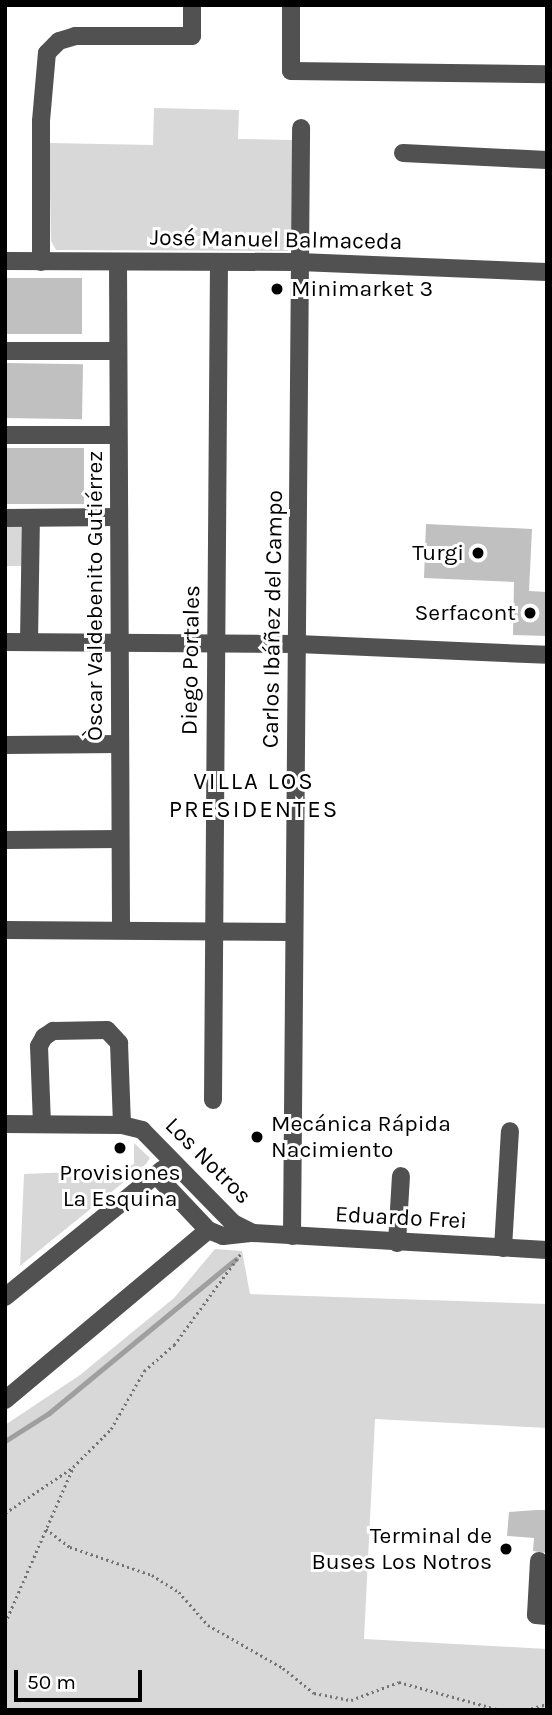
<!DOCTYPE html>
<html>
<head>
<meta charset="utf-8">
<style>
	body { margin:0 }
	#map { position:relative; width:552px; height:1715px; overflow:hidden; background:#fff; font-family:Karla,sans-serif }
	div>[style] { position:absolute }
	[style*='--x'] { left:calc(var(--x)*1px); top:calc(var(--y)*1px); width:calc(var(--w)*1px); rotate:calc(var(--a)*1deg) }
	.green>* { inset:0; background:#d8d8d8; transform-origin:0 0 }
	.stream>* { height:5px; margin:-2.5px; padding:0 2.5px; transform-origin:2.5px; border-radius:2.5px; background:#9f9f9f }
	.building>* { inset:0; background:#c0c0c0; transform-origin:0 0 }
	.path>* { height:2.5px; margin-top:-1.25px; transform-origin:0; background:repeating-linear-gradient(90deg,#737373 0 2px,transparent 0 5.5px) }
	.minor>* { height:18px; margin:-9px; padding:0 9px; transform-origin:9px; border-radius:9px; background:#515151 }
	.dots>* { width:19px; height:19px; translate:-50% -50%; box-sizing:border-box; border:4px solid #fff; border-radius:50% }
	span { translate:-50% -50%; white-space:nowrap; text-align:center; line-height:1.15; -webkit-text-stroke:6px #fff; paint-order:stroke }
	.street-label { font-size:23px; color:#000 }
	.poi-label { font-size:23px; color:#000 }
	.left { translate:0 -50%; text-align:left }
	.right { translate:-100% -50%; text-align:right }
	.neighbourhood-label { font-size:24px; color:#000; letter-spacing:2px }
	.frame { position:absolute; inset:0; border:7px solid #000; pointer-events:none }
	.scale { position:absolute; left:14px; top:1670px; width:128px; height:32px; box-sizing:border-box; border:4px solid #000; border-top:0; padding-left:9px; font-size:21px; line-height:24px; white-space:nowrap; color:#000; -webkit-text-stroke:5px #fff; paint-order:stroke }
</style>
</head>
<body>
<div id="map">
	<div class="green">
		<i style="clip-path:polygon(154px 108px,239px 110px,238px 139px,294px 140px,292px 245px,288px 251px,56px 250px,51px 241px,49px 143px,153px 145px)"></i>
		<i style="left:5px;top:525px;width:18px;height:41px"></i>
		<i style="clip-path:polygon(134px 1143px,150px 1158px,146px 1164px,20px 1266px,24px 1174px,121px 1170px,134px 1164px)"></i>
		<i style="clip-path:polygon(215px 1249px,242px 1251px,250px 1294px,547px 1304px,547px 1428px,375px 1419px,364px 1639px,547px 1649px,547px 1710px,5px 1710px,5px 1425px,80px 1375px,174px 1298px)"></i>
	</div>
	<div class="stream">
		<i style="--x:5;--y:1441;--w:52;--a:-32.5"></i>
		<i style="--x:49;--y:1413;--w:242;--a:-39.5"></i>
	</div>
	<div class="building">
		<i style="left:5px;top:278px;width:77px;height:56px"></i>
		<i style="left:5px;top:363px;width:78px;height:55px;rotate:1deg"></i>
		<i style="left:5px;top:448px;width:79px;height:56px"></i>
		<i style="clip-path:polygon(426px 524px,532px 529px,529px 591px,547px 592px,547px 636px,513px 635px,514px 582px,424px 578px)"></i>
		<i style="clip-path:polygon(536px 1510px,547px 1510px,547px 1553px,533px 1551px,534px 1538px,507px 1536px,509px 1512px)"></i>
	</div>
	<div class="path">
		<i style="--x:5;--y:1513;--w:81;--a:-33.9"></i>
		<i style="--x:46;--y:1529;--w:30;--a:37"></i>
		<i style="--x:70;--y:1547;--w:87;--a:18.9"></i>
		<i style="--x:152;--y:1575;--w:32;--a:32"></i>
		<i style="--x:179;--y:1592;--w:44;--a:48.7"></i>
		<i style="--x:208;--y:1625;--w:86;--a:29.8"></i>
		<i style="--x:283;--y:1668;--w:40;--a:39"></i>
		<i style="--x:314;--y:1693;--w:38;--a:11"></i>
		<i style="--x:351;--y:1700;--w:51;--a:-20.6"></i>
		<i style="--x:399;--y:1682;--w:105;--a:15.5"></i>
		<i style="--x:5;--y:1623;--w:170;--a:-66.4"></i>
		<i style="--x:73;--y:1467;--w:54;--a:-45"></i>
		<i style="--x:111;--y:1429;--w:67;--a:-60.4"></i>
		<i style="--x:144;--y:1371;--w:40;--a:-41"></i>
		<i style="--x:174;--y:1345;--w:114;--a:-53.9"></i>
		<i style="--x:526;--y:1710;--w:22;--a:-16"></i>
	</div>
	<div class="minor">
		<i style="--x:291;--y:5;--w:66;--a:90"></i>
		<i style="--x:291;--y:71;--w:256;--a:0.7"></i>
		<i style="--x:403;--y:153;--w:144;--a:2.8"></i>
		<i style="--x:5;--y:261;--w:294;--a:0.2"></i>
		<i style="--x:299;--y:262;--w:248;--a:2.3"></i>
		<i style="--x:41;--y:262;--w:141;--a:-90"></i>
		<i style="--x:41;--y:121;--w:68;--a:-85"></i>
		<i style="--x:47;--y:53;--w:17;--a:-45"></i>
		<i style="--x:59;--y:41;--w:17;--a:-17"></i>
		<i style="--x:75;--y:36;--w:117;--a:0"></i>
		<i style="--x:192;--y:36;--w:31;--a:-90"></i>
		<i style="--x:118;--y:263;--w:666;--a:89.74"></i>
		<i style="--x:5;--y:351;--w:113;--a:0"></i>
		<i style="--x:5;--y:435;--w:113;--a:0"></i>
		<i style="--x:5;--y:518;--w:114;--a:-0.5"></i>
		<i style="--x:5;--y:642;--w:293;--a:0.4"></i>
		<i style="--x:298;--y:644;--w:249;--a:2.5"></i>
		<i style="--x:29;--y:642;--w:124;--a:-89.1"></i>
		<i style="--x:5;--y:745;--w:115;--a:-0.5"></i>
		<i style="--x:5;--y:840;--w:115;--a:-0.5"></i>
		<i style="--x:5;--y:930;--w:288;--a:0.4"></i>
		<i style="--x:213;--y:1100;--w:838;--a:-89.59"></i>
		<i style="--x:5;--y:1124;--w:117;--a:0.5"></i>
		<i style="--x:122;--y:1125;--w:21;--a:14"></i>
		<i style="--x:142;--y:1130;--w:130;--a:45.6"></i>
		<i style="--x:233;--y:1223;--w:22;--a:27"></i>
		<i style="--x:42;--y:1124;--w:78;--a:-92.2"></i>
		<i style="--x:39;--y:1046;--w:10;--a:-61"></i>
		<i style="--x:44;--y:1037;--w:11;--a:-34"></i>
		<i style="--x:53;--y:1031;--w:54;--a:-1.1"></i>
		<i style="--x:107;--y:1030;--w:18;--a:47"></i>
		<i style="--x:119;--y:1043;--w:82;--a:87.9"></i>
		<i style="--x:156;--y:1175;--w:76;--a:46.6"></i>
		<i style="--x:208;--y:1230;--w:16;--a:22"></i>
		<i style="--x:223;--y:1236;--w:30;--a:-6"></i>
		<i style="--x:253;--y:1233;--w:294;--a:3.3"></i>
		<i style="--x:292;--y:1236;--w:1108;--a:-89.53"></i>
		<i style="--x:397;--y:1243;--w:67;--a:-86.6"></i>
		<i style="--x:503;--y:1248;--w:117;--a:-86.6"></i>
		<i style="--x:5;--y:1297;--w:203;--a:-39"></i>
		<i style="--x:5;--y:1400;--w:265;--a:-39.9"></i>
		<i style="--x:539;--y:1561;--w:54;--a:93.2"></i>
		<i style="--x:536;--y:1615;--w:11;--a:5"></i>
	</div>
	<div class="dots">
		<i style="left:277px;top:289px;background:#000"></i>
		<i style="left:478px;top:553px;background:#000"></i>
		<i style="left:530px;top:613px;background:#000"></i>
		<i style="left:257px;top:1137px;background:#000"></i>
		<i style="left:120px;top:1148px;background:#000"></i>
		<i style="left:506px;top:1549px;background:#000"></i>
	</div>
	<div class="street-label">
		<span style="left:276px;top:240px;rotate:1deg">José Manuel Balmaceda</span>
		<span style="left:95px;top:596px;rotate:-90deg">Òscar Valdebenito Gutiérrez</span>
		<span style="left:273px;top:619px;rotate:-89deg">Carlos Ibáñez del Campo</span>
		<span style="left:191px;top:660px;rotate:-89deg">Diego Portales</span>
		<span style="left:208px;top:1161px;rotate:45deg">Los Notros</span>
		<span style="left:401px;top:1218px;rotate:3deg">Eduardo Frei</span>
	</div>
	<div class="poi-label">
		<span class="left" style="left:291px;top:289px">Minimarket 3</span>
		<span class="right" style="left:464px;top:553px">Turgi</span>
		<span class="right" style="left:516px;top:613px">Serfacont</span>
		<span class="left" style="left:271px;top:1137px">Mecánica Rápida<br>Nacimiento</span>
		<span style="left:120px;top:1186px">Provisiones<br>La Esquina</span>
		<span class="right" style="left:492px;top:1549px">Terminal de<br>Buses Los Notros</span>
	</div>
	<div class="neighbourhood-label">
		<span style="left:254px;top:796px">VILLA LOS<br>PRESIDENTES</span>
	</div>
	<div class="frame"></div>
	<div class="scale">50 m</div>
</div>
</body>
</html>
